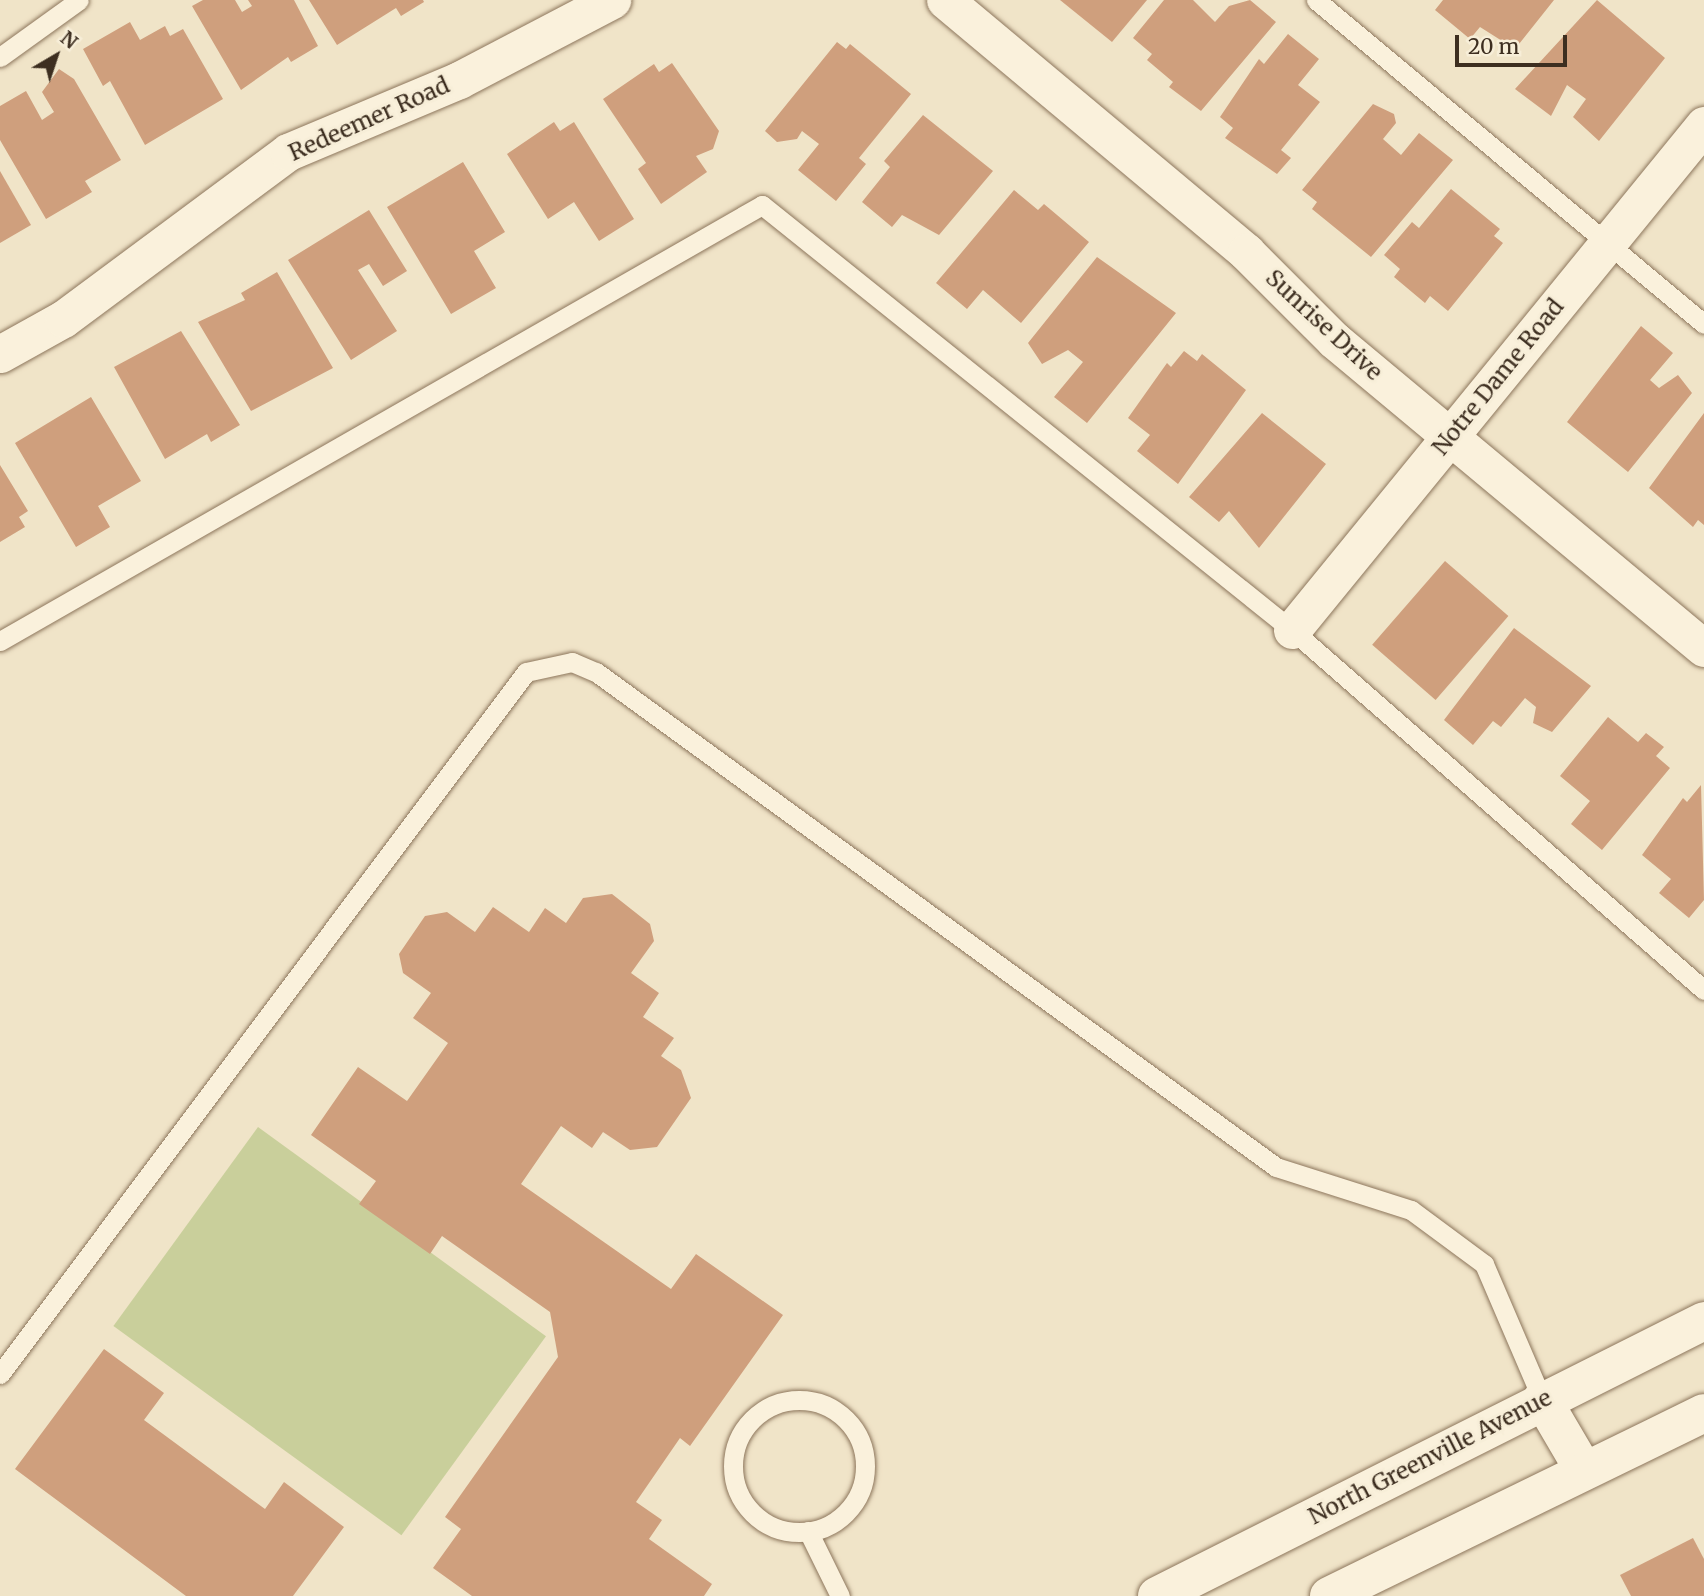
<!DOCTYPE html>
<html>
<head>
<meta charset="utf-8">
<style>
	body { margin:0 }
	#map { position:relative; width:1704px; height:1596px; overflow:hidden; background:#f0e4c8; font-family:Merriweather,serif }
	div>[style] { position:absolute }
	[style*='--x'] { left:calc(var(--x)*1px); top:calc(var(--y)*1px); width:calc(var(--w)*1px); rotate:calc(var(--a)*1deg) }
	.green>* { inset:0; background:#c9cf9b; transform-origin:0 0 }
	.building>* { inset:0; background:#cf9f7d; transform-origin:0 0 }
	.roads { filter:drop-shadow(0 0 2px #8d765c) drop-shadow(0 0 2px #8d765c) }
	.service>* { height:19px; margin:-9.5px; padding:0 9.5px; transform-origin:9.5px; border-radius:9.5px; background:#faf1dc }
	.service>.ring { margin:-9.5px; padding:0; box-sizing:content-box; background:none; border:19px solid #faf1dc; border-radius:50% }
	.minor>* { height:37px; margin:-18.5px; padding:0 18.5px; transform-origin:18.5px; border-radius:18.5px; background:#faf1dc }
	.secondary>* { height:38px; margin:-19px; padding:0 19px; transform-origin:19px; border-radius:19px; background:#faf1dc }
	span { translate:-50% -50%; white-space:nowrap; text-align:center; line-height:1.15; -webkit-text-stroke:6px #f7eed8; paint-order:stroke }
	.street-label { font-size:23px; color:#3d2e20 }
	.north { position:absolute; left:21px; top:21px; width:70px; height:70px; -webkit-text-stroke:5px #f7eed8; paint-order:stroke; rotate:39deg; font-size:19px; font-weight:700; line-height:28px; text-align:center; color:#3d2e20 }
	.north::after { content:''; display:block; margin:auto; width:24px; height:32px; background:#3d2e20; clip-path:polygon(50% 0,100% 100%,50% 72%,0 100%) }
	.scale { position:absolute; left:1455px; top:35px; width:112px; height:32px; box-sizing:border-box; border:4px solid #3d2e20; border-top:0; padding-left:9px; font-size:21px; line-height:24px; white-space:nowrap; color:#3d2e20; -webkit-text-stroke:5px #f7eed8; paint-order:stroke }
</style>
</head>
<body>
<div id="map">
	<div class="green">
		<i style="left:258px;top:1127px;width:356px;height:246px;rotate:36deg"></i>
	</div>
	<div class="building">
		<i style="clip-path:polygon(203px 0,235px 0,242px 12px,252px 6px,248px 0,294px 0,318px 46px,291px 62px,288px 57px,241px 90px,192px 6px)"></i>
		<i style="clip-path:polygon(309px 0,423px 0,424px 2px,401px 16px,396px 8px,337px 45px)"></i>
		<i style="clip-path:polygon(1060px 0,1147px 0,1112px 42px)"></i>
		<i style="clip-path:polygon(1164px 0,1193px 0,1215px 22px,1229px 6px,1250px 0,1276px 22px,1201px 111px,1169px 87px,1173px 82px,1147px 60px,1152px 54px,1133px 38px)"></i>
		<i style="clip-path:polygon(1443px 0,1554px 0,1519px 44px,1510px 46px,1480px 27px,1470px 39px,1435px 10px)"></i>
		<i style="clip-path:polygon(1597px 0,1665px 58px,1599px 141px,1573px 117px,1586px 99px,1567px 85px,1551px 116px,1515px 89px)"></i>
		<i style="clip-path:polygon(130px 22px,140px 40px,165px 26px,170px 36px,183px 29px,223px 99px,145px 145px,110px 81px,103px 86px,83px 49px)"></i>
		<i style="clip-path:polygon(1288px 34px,1319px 59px,1298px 85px,1320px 102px,1281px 150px,1291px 158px,1277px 174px,1225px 138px,1233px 128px,1220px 117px,1259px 59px,1264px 64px)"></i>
		<i style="clip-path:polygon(837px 42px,846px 49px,850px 44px,911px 94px,859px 158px,866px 164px,836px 201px,798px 170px,819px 144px,802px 131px,797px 139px,777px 142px,765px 131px)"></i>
		<i style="clip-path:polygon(672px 63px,719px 131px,713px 149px,696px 156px,707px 172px,661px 204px,638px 169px,646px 163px,603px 99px,654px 64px,659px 72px)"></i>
		<i style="clip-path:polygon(59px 69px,74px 79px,121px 160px,85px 181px,92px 192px,46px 219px,0 140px,0 106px,26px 91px,42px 120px,54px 112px,42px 92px)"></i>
		<i style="clip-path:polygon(1373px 104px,1394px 114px,1396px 123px,1383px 139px,1401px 155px,1419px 133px,1453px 160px,1371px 257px,1312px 209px,1317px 202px,1302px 190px)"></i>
		<i style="clip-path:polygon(923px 115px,993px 171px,939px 235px,902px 215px,892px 227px,862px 202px,890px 167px,884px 161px)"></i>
		<i style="clip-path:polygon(554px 122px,560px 131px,574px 122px,634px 219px,599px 241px,574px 202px,548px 219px,507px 154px)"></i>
		<i style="clip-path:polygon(463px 162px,505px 232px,474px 251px,496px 288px,451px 314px,387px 207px)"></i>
		<i style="clip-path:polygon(0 171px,31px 225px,0 243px)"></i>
		<i style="clip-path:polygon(1451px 189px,1500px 229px,1494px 236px,1503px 243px,1448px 311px,1430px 296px,1425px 303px,1394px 277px,1400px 269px,1384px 255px,1412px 222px,1419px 228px)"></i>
		<i style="clip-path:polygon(1014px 190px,1038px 210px,1044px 204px,1089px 242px,1021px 323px,983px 290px,967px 309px,936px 283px)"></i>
		<i style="clip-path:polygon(369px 210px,407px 271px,383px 286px,369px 264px,358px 270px,397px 331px,351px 360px,288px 260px)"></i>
		<i style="clip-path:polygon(1097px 257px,1176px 313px,1087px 423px,1054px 397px,1083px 362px,1068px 350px,1042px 364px,1028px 343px)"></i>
		<i style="clip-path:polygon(277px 272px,333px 368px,251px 411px,198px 322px,245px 300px,241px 293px)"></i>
		<i style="clip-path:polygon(1641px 326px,1673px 353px,1650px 380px,1659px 388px,1678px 375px,1692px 393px,1628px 472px,1567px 422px)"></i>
		<i style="clip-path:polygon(181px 331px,240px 425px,211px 442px,207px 434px,165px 459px,114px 367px)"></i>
		<i style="clip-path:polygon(1184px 351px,1197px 361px,1202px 354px,1246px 390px,1178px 484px,1137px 451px,1150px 435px,1128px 418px,1167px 363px,1171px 367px)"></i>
		<i style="clip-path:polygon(91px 397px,141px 481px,98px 506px,110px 527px,76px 547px,15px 443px)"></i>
		<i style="clip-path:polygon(1262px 413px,1326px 464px,1259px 548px,1229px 511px,1219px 522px,1189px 497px)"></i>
		<i style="clip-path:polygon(1704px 413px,1704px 525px,1698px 520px,1693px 527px,1649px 488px)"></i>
		<i style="clip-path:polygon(0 465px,28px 511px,19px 517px,25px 527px,0 542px)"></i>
		<i style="left:1445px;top:561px;width:84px;height:111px;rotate:41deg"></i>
		<i style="clip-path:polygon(1514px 628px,1591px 686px,1552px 732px,1533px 723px,1536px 707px,1525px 698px,1501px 727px,1493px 721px,1473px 745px,1444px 720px)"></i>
		<i style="clip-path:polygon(1608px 717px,1638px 742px,1646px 733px,1664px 747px,1656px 756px,1670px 768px,1602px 850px,1571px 824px,1590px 801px,1560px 776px)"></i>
		<i style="clip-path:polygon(1701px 785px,1704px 900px,1689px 918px,1659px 893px,1671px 879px,1642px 855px,1683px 798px,1687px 802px)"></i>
		<i style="clip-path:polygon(612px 894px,650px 924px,654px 941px,631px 973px,659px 993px,643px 1017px,674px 1038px,661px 1056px,681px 1070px,691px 1098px,657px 1147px,630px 1150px,603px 1132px,592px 1148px,561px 1126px,521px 1184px,671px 1289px,696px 1254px,783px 1315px,690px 1446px,680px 1438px,636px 1502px,662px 1520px,649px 1539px,712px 1584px,704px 1596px,472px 1596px,433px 1568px,461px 1529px,445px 1517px,558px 1357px,550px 1312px,442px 1236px,430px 1254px,359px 1204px,376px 1181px,311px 1135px,358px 1067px,407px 1101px,448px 1043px,413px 1018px,431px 993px,403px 973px,399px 954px,425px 916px,447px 912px,475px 932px,493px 907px,529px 932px,545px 908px,566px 923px,583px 898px)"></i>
		<i style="clip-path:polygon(104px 1349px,164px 1393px,144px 1420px,265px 1509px,284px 1482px,344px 1527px,293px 1596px,186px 1596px,15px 1469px)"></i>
		<i style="clip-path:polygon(1693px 1538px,1704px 1559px,1704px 1596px,1631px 1596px,1620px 1575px)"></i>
	</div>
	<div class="roads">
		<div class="service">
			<i style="--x:1316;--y:0;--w:505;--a:39.86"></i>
			<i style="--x:0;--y:57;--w:97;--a:-35.8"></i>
			<i style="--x:0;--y:641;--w:878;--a:-29.78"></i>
			<i style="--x:762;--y:205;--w:679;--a:38.73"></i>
			<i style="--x:1292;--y:630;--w:547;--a:41.15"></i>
			<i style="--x:0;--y:1374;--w:877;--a:-53.16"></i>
			<i style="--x:526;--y:672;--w:47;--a:-12.3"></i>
			<i style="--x:572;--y:662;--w:26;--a:23"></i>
			<i style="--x:596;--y:672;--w:841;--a:36.05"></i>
			<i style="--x:1276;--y:1167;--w:142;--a:17.7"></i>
			<i style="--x:1411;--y:1210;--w:91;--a:36.5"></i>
			<i style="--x:1484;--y:1264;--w:147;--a:66.8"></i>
			<i class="ring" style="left:733px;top:1400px;width:113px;height:113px"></i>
			<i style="--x:808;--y:1531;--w:72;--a:63.8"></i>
		</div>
		<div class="minor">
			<i style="--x:945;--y:0;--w:393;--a:39.9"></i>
			<i style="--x:1246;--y:252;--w:124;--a:45"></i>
			<i style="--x:1334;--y:340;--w:481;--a:39.8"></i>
			<i style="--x:0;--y:354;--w:72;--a:-29.1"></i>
			<i style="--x:63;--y:319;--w:280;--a:-36.6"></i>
			<i style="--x:288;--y:152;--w:186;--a:-22.8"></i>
			<i style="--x:459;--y:80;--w:173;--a:-27.6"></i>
			<i style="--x:1292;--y:630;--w:652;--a:-50.79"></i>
		</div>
		<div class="secondary">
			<i style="--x:1542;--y:1399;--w:81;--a:59.6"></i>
			<i style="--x:1157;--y:1596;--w:612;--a:-26.69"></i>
			<i style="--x:1329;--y:1596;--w:417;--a:-26"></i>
		</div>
	</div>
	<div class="street-label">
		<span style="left:369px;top:119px;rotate:-24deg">Redeemer Road</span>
		<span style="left:1324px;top:325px;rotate:43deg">Sunrise Drive</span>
		<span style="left:1498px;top:377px;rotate:-51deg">Notre Dame Road</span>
		<span style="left:1430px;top:1457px;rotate:-27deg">North Greenville Avenue</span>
	</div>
	<div class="north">N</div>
	<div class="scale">20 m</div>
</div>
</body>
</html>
